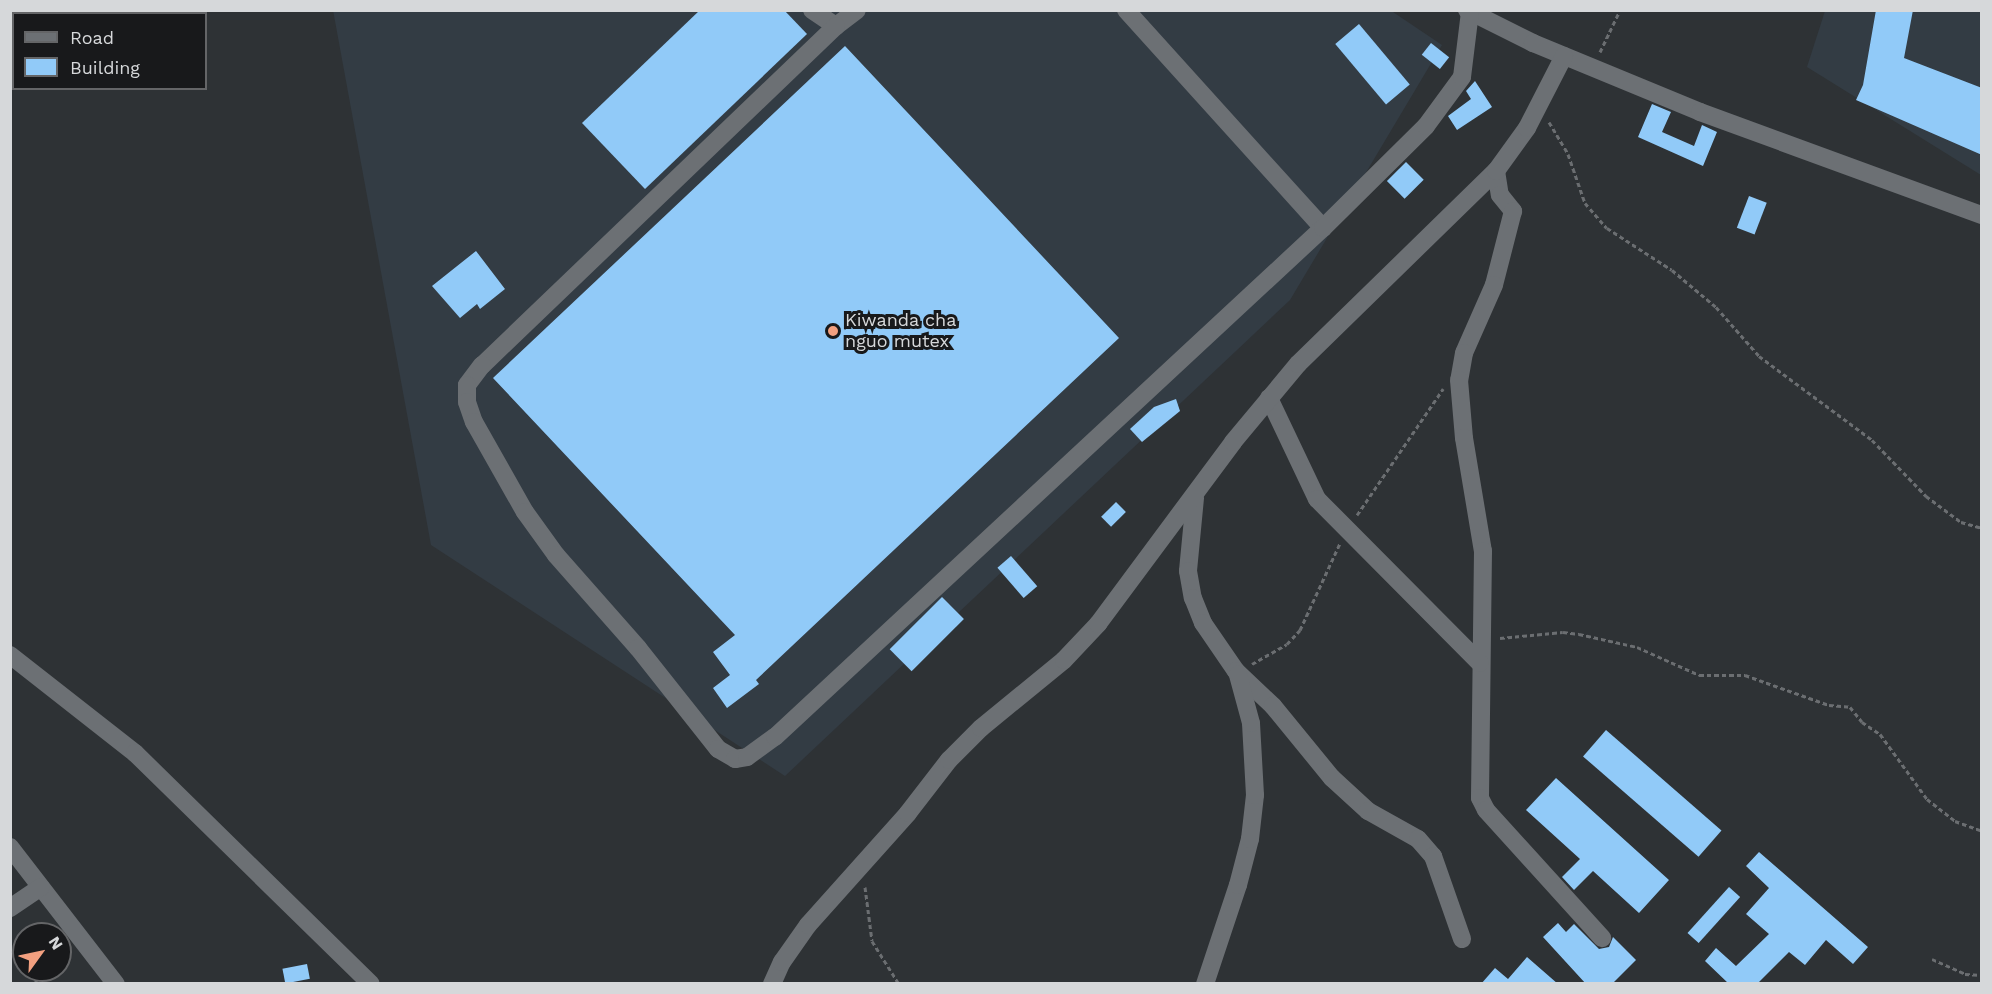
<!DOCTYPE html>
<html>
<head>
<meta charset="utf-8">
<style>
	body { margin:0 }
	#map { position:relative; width:1992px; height:994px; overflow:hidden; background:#2e3235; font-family:"Work Sans",sans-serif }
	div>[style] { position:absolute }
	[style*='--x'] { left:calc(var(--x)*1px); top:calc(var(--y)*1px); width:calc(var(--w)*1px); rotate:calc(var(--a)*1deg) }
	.built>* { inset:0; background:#333c44 }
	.building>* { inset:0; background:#91caf8; transform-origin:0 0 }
	.path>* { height:3px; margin-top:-1.5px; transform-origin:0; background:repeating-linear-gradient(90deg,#6b6e71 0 4.5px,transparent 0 7.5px) }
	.minor>* { height:18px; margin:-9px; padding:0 9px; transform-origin:9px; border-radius:9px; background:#6c7074 }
	.dots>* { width:16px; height:16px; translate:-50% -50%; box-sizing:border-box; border:3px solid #18191b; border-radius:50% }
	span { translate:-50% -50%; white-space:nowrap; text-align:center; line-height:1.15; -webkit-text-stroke:6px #18191b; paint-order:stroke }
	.poi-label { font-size:18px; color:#d6d8da }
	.left { translate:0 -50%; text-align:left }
	.frame { position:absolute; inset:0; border:12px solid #d6d8da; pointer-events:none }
	.legend { position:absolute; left:12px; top:12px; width:195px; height:78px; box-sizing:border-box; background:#18191b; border:2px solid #646567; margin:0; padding:8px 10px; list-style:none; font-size:18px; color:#d6d8da }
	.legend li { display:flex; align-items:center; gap:12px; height:30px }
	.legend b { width:30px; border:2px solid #646567 }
	.north { position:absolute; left:12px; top:922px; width:60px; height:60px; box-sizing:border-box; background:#18191b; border:2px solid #646567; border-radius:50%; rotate:57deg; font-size:16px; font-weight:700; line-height:24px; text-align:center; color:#d6d8da }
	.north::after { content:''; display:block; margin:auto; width:21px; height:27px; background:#f2a080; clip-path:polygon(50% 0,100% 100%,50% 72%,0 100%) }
</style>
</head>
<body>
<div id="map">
	<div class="built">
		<i style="clip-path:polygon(333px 10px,1390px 10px,1442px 45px,1290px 300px,785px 776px,431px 545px)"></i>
		<i style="clip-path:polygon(1825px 11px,1981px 11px,1981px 175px,1807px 67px)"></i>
	</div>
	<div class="building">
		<i style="clip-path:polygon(700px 10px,784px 10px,807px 34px,645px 189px,582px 123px)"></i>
		<i style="clip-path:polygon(1876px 10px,1913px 10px,1904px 58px,1982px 88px,1982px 155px,1856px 100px,1863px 85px)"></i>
		<i style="left:1359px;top:24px;width:79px;height:31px;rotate:50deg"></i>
		<i style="left:1431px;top:43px;width:23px;height:15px;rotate:38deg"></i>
		<i style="clip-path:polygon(845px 46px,1119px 338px,756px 680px,759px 684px,727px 708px,713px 688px,730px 675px,713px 652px,735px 635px,493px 378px)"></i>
		<i style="clip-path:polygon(1475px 81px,1492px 107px,1457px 130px,1448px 116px,1471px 99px,1466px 91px)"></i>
		<i style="clip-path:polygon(1652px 104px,1671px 112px,1662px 132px,1694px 146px,1702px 125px,1717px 132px,1703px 166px,1638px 137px)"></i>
		<i style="left:1406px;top:162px;width:25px;height:27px;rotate:45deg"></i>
		<i style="left:1749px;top:196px;width:19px;height:34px;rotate:21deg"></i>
		<i style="clip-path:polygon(476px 251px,505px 289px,480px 309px,477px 304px,460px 318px,432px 286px)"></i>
		<i style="clip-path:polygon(1176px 399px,1180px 411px,1142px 442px,1130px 429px,1154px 407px)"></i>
		<i style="left:1116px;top:502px;width:14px;height:21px;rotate:45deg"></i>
		<i style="left:1011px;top:556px;width:40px;height:18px;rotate:49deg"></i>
		<i style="left:942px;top:597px;width:31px;height:74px;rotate:45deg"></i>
		<i style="left:1606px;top:730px;width:153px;height:35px;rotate:41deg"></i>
		<i style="clip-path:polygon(1556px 778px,1669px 880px,1639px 913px,1593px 871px,1574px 890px,1562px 877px,1580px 859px,1526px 810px)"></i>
		<i style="clip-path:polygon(1759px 852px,1868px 947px,1853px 964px,1826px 940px,1805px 965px,1789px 952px,1757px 984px,1729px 984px,1705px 961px,1716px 948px,1736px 966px,1769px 934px,1746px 914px,1769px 888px,1746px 866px)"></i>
		<i style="left:1729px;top:887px;width:15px;height:62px;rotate:42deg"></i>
		<i style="clip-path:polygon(1558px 923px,1566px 932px,1574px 924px,1599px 949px,1609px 947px,1613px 937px,1636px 960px,1612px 984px,1586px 984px,1543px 937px)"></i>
		<i style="clip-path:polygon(1527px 957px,1558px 984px,1481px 984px,1495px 968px,1508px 979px)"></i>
		<i style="left:307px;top:964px;width:15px;height:25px;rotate:79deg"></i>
	</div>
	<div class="path">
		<i style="--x:1600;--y:52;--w:47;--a:-64.5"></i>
		<i style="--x:1549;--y:122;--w:37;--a:59"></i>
		<i style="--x:1568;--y:154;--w:52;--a:70.9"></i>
		<i style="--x:1585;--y:203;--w:33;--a:49"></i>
		<i style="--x:1607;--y:228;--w:77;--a:32.9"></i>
		<i style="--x:1672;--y:270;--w:57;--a:40.1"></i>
		<i style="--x:1716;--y:307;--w:65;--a:48.7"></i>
		<i style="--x:1759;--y:356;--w:141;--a:36.6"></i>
		<i style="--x:1872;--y:440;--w:78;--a:46"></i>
		<i style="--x:1926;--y:496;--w:44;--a:36.6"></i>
		<i style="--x:1961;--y:522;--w:22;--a:16"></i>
		<i style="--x:1357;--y:515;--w:153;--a:-55.7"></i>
		<i style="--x:1500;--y:638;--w:63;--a:-5.4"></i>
		<i style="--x:1563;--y:632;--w:16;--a:7"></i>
		<i style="--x:1579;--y:634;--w:59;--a:12.6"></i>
		<i style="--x:1637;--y:647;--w:68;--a:24.3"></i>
		<i style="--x:1699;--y:675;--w:46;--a:0"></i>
		<i style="--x:1745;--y:675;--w:89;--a:19.7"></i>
		<i style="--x:1829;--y:705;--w:21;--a:5"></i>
		<i style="--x:1850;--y:707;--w:19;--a:51"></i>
		<i style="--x:1862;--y:722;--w:22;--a:34"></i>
		<i style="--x:1880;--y:734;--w:80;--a:54.1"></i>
		<i style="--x:1927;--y:799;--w:36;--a:38"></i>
		<i style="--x:1955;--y:821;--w:29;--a:20"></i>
		<i style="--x:1252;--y:664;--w:40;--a:-29.7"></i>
		<i style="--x:1287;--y:644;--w:19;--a:-47"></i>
		<i style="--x:1300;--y:630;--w:96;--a:-65.3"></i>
		<i style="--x:865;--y:887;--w:54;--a:82.6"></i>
		<i style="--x:872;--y:941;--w:51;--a:57.9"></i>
		<i style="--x:1932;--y:959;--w:36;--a:24"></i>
		<i style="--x:1965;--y:974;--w:17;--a:3"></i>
		<i style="--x:35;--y:984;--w:15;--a:-70"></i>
	</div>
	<div class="minor">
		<i style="--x:812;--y:10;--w:29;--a:34"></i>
		<i style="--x:836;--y:26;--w:26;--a:-37"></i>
		<i style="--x:1126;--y:10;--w:294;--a:47.9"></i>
		<i style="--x:1467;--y:10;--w:74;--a:26.6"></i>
		<i style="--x:1533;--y:43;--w:181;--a:22.4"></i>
		<i style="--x:1700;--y:112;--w:300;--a:20.1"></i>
		<i style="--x:836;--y:26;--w:490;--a:136.2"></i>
		<i style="--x:482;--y:365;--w:25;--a:127"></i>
		<i style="--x:467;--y:385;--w:17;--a:90"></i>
		<i style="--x:467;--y:402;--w:21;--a:71"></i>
		<i style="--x:474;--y:422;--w:103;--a:60.5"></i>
		<i style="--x:525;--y:512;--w:53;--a:54.2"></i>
		<i style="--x:556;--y:555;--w:124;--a:48.6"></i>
		<i style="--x:638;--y:648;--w:129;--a:51.6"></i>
		<i style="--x:718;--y:749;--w:20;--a:30"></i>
		<i style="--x:735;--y:759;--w:12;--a:-9"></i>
		<i style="--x:747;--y:757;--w:34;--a:-36"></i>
		<i style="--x:775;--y:737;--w:748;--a:-42.89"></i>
		<i style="--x:1323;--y:228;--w:145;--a:-44.7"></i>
		<i style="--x:1426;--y:126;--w:61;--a:-53.7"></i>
		<i style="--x:1462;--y:77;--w:65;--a:-83"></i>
		<i style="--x:1496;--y:171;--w:24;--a:81"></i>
		<i style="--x:1500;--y:195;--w:21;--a:51"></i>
		<i style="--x:1513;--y:211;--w:76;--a:104.4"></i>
		<i style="--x:1494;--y:285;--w:74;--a:113.8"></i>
		<i style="--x:1464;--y:353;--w:27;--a:100"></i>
		<i style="--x:1459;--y:380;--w:58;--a:85.1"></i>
		<i style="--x:1464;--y:438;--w:115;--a:80.5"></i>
		<i style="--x:1483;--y:551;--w:247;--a:90.7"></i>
		<i style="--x:1480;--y:798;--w:13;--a:63"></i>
		<i style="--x:1486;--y:810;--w:173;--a:47.8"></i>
		<i style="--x:1269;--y:398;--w:112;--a:64.6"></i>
		<i style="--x:1317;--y:499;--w:231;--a:45.2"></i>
		<i style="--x:1195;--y:498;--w:73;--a:95.5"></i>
		<i style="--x:1188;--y:571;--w:27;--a:80"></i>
		<i style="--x:1193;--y:598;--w:27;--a:68"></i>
		<i style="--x:1203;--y:623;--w:58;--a:55.5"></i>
		<i style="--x:1236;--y:671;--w:51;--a:43.4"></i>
		<i style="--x:1273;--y:706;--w:93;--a:50.7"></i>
		<i style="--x:1332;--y:778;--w:49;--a:42.5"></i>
		<i style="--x:1368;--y:811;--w:57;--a:29.2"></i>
		<i style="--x:1418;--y:839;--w:23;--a:49"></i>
		<i style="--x:1433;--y:856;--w:88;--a:70.7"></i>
		<i style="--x:10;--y:655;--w:159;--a:38.1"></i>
		<i style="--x:135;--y:753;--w:330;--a:44.4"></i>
		<i style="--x:10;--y:847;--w:173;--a:52.3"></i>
		<i style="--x:10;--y:908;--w:37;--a:-34"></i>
		<i style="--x:772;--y:984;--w:24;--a:-66"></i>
		<i style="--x:782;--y:962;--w:45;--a:-54.9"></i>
		<i style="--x:808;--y:925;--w:150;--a:-48.2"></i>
		<i style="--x:908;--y:813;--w:67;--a:-52.3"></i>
		<i style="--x:949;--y:760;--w:45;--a:-45"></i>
		<i style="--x:981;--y:728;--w:107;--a:-39.3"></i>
		<i style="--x:1064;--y:660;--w:50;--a:-46.6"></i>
		<i style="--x:1098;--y:624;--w:227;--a:-53.4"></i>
		<i style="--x:1233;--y:442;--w:102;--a:-50.2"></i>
		<i style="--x:1298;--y:364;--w:277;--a:-44.3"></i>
		<i style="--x:1496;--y:171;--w:53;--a:-54.2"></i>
		<i style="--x:1527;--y:128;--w:81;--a:-62.8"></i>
		<i style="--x:1205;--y:984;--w:104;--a:-71.6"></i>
		<i style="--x:1238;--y:885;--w:48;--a:-75.4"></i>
		<i style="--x:1250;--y:839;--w:44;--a:-83.5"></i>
		<i style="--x:1255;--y:795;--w:72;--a:-93.2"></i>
		<i style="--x:1251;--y:723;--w:50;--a:-105.2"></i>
	</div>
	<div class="dots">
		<i style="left:833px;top:331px;background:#f2a080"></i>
	</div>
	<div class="poi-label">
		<span class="left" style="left:845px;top:331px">Kiwanda cha<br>nguo mutex</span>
	</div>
	<div class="frame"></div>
	<ul class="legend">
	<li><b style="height:8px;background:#6c7074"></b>Road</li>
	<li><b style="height:16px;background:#91caf8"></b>Building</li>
	</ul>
	<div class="north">N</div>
</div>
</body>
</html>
